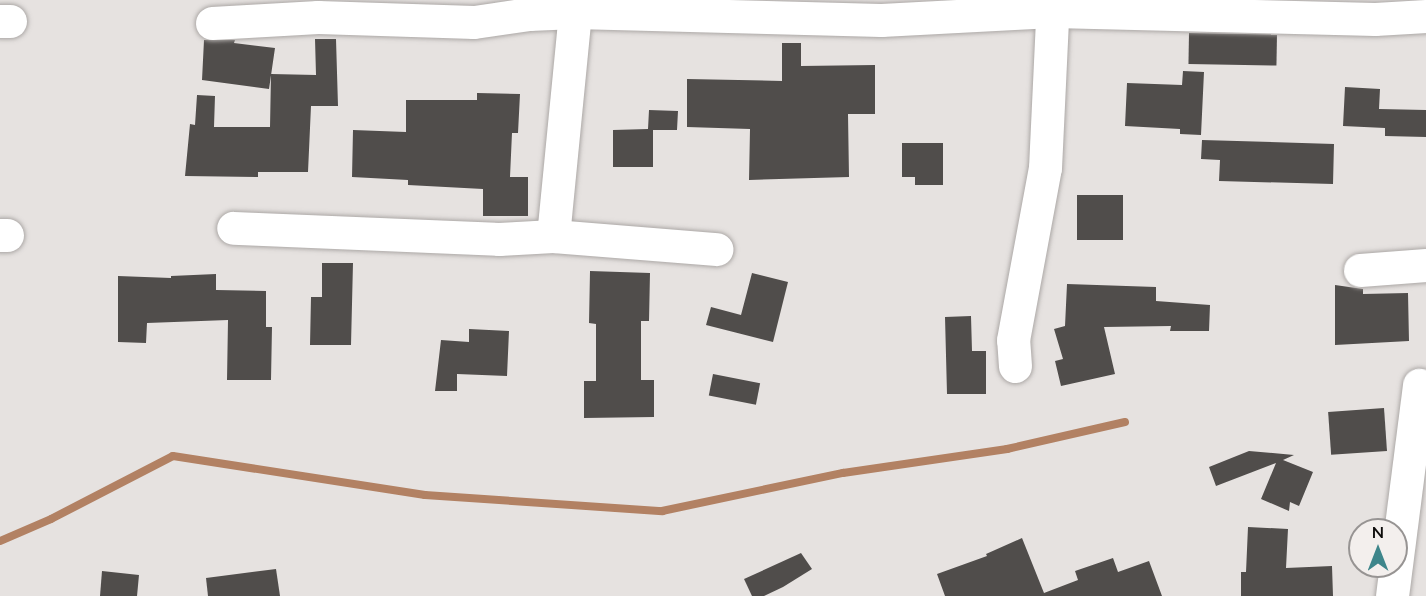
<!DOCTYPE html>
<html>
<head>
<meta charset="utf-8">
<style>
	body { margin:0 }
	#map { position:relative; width:1426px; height:596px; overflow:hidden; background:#e6e2e0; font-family:Lato,sans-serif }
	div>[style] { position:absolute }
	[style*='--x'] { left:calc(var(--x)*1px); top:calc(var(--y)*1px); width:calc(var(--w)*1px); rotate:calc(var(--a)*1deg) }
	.stream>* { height:8px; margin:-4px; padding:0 4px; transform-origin:4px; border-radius:4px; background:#b28163 }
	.building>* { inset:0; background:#504d4b; transform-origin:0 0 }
	.roads { filter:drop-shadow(0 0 2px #aca8a6) drop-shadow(0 0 2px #aca8a6) }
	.minor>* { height:33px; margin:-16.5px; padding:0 16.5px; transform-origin:16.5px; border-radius:16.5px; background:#fff }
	span { translate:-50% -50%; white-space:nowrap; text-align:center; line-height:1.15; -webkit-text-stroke:6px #f3efed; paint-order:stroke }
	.north { position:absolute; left:1348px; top:518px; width:60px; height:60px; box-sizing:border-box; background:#f3efed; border:2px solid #979493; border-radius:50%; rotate:0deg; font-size:16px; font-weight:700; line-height:24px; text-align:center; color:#0d0c0b }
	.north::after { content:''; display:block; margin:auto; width:21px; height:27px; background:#3e868b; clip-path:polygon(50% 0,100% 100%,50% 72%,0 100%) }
</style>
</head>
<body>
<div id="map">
	<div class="stream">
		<i style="--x:0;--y:541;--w:56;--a:-23.3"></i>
		<i style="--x:51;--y:519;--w:137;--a:-27.3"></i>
		<i style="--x:173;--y:456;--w:255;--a:8.8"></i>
		<i style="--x:425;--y:495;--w:238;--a:3.9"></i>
		<i style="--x:662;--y:511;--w:185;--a:-11.9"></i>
		<i style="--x:843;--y:473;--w:166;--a:-8.3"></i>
		<i style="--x:1007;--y:449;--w:121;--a:-12.9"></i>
	</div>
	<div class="building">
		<i style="left:1189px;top:33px;width:88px;height:31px;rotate:1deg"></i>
		<i style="clip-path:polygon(315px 39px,336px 39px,338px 106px,311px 106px,308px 172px,258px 172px,258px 177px,185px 176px,190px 124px,195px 125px,197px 95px,215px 96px,214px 127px,270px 127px,271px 74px,316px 75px)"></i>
		<i style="clip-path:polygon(204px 40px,235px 40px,234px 43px,275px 48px,269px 89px,202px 80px)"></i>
		<i style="clip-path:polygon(782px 43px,801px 43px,801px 66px,875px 65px,875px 114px,848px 114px,849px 177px,749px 180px,750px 129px,687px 127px,687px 79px,782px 81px)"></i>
		<i style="clip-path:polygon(1183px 71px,1204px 72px,1201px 135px,1180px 134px,1180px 129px,1125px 126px,1127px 83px,1182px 85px)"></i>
		<i style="clip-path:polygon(1345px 87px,1380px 89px,1379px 109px,1426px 110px,1426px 137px,1385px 136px,1385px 128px,1343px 126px)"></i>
		<i style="clip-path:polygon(477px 93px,520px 94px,518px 133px,512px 133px,510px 177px,528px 177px,528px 216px,483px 216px,483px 189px,408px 185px,408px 180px,352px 177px,353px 130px,406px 132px,406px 100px,477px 100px)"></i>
		<i style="clip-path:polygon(649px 110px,678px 111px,677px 130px,653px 130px,653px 167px,613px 167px,613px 130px,648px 129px)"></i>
		<i style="clip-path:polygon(1202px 140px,1334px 144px,1333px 184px,1219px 181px,1220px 160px,1201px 159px)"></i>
		<i style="clip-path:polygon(902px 143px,943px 143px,943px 185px,915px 185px,915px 177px,902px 177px)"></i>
		<i style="left:1077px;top:195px;width:46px;height:45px"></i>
		<i style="clip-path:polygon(322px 263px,353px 263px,351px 345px,310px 345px,311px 297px,322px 297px)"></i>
		<i style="clip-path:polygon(590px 271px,650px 273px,649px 321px,641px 321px,641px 380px,654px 380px,654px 417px,584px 418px,584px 381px,596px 381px,596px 324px,589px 323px)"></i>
		<i style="clip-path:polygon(752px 273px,788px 282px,773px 342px,706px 325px,711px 307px,741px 315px)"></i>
		<i style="clip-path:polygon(216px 274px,216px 290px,266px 291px,266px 327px,272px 327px,271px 380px,227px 380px,228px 320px,147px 323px,146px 343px,118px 342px,118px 276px,171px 278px,171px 276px)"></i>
		<i style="clip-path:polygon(1067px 284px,1156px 287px,1156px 301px,1210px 305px,1209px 331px,1170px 331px,1171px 326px,1104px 327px,1115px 374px,1061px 386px,1055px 361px,1063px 359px,1054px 329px,1065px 326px)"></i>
		<i style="clip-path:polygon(1335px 285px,1363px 289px,1363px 294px,1408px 293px,1409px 341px,1335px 345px)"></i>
		<i style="clip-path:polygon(971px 316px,972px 351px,986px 351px,986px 394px,947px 394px,945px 317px)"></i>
		<i style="clip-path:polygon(469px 329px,509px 331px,507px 376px,457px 374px,457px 391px,435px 391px,441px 340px,469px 342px)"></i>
		<i style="left:713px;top:374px;width:48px;height:22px;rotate:11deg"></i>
		<i style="left:1384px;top:408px;width:43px;height:56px;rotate:86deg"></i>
		<i style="clip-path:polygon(1249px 451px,1294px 455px,1283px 460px,1313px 472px,1299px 506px,1290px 502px,1289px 511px,1261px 499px,1276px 463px,1216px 486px,1209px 467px)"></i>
		<i style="clip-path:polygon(1248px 527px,1288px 529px,1286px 568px,1332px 566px,1333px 596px,1241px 596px,1241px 572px,1246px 572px)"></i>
		<i style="clip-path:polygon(1022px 538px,1044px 593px,1078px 580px,1075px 571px,1113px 558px,1118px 572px,1149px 561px,1162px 596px,945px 596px,937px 574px,987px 556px,986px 554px)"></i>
		<i style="clip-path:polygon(801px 553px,812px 569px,783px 587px,764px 596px,752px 596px,744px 579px)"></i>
		<i style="clip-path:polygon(276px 569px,280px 596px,208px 596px,206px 578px)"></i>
		<i style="clip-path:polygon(102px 571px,139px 575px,137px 596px,100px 596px)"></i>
	</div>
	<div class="roads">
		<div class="minor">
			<i style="--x:573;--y:0;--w:12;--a:81"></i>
			<i style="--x:575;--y:12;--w:306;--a:1.5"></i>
			<i style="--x:881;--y:20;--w:171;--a:-3"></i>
			<i style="--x:1052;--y:11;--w:323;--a:1.4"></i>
			<i style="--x:1375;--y:19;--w:51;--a:-3.4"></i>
			<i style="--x:0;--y:21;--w:10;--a:0"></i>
			<i style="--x:212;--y:23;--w:106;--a:-3.2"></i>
			<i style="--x:318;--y:17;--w:156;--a:1.8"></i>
			<i style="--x:474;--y:22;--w:56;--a:-8.3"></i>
			<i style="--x:529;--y:14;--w:46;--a:-2.5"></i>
			<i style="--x:575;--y:12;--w:225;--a:95.6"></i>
			<i style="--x:553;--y:236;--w:54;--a:176.8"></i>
			<i style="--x:499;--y:239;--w:266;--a:-177.6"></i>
			<i style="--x:0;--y:235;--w:7;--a:0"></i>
			<i style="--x:553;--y:236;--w:164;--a:4.6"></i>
			<i style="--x:1360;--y:270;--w:66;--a:-4.3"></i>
			<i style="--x:1015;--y:366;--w:26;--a:-94"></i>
			<i style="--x:1013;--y:340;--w:175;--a:-79.5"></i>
			<i style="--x:1045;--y:168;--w:168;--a:-87.3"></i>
			<i style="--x:1392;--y:596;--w:213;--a:-82.7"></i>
		</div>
	</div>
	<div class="north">N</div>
</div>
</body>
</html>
